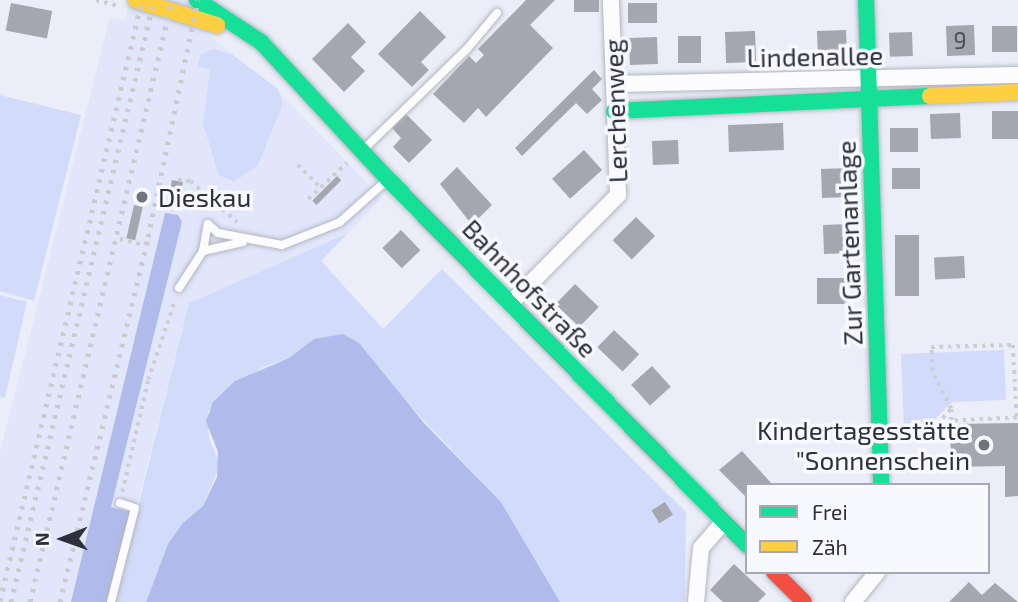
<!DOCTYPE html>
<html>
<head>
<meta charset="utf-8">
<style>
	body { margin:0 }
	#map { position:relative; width:1018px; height:602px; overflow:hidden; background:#ebeef8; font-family:"Exo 2",sans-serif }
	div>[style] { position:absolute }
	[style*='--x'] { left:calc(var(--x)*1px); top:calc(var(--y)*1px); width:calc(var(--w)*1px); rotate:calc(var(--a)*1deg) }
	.built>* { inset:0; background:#e1e6fb }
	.green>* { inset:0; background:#d3dbfa }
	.water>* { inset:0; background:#b0bbeb }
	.building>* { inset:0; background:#a4a6b0; transform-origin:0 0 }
	.path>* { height:3.5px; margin-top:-1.75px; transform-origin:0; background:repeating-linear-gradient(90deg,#cdced2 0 3.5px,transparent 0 8.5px) }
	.roads { filter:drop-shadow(0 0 2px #b3b6c0) drop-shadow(0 0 2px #b3b6c0) }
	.lane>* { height:8px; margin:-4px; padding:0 4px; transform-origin:4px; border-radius:4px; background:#fcfcfe }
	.street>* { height:16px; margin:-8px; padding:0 8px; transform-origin:8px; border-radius:8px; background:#fcfcfe }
	.fast>* { height:16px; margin:-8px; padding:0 8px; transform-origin:8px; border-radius:8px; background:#16e098 }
	.slow>* { height:16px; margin:-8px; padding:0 8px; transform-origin:8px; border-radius:8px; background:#ffcf43 }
	.jam>* { height:16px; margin:-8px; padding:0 8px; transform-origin:8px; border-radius:8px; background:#f24e42 }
	.rail>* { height:5px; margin-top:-2.5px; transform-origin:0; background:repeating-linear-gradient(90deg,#cbcbce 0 3.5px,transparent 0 10.5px) }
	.dots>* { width:19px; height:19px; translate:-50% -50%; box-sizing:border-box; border:4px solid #f7f9ff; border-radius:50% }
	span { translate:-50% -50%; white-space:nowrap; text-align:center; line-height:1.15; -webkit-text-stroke:7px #f7f9ff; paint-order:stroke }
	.number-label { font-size:23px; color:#4b4e58 }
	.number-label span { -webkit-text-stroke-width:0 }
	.street-label { font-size:26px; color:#2d303b }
	.poi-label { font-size:26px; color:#2d303b }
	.left { translate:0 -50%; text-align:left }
	.right { translate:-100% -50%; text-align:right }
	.legend { position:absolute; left:745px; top:483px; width:245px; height:91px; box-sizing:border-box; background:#f7f9ff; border:2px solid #a6a9b1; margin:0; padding:9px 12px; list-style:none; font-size:21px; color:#2d303b }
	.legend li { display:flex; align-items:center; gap:14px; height:35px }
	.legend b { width:35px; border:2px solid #a6a9b1 }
	.north { position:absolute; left:28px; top:504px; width:70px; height:70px; -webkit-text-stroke:5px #f7f9ff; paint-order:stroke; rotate:269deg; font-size:19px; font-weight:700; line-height:28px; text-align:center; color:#2d303b }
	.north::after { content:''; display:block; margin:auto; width:24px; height:32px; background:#2d303b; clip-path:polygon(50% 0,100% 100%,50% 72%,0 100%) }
</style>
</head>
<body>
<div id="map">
	<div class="built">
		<i style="clip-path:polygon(130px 0,211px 0,205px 33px,274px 87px,382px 198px,348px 233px,189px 303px,112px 602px,0 602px,0 453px,110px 17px,125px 20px)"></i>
	</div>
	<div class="green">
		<i style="clip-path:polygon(214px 49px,233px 55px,278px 89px,283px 104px,258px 165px,234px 182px,219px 175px,203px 124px,210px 70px,198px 66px,201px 54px)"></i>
		<i style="clip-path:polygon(0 95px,81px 115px,34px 301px,0 291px)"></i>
		<i style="clip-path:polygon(348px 233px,321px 261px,383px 329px,442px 269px,686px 512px,685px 602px,560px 602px,501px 502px,392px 387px,314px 339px,289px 358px,263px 367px,208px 411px,209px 438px,220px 465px,203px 506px,168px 544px,146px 602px,114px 602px,189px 303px)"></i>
		<i style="clip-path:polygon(0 295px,27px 302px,5px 398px,0 397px)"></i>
		<i style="clip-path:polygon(1004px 350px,1006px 400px,952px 402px,923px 431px,904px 432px,901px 354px)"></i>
	</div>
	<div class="water">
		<i style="clip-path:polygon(165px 213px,178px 215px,182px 222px,111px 507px,130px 512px,107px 602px,71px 602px)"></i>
		<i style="clip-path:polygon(343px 334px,359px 343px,424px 423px,501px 502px,560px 602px,146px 602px,168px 544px,183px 523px,203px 506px,217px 477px,218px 452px,206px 421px,213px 402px,235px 381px,289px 358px,314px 339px)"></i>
	</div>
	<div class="building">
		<i style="clip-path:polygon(526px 0,555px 0,530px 25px,553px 48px,486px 117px,478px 108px,464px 123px,433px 94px,469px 56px,476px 63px,484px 55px,478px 49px)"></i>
		<i style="left:574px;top:0;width:25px;height:12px"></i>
		<i style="left:11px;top:3px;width:42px;height:28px;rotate:11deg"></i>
		<i style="left:657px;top:3px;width:20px;height:29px;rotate:90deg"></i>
		<i style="clip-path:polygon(420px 11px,446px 37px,421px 62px,429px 70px,412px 87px,378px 54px)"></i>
		<i style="clip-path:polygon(348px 23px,366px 42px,351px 57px,365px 71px,344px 92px,312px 59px)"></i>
		<i style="left:974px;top:25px;width:30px;height:28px;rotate:88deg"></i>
		<i style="left:992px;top:26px;width:25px;height:26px"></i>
		<i style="left:846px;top:30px;width:27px;height:29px;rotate:88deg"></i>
		<i style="left:755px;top:31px;width:31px;height:30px;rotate:88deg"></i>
		<i style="left:912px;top:32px;width:24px;height:23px;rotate:88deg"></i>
		<i style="left:678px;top:36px;width:23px;height:27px"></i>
		<i style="left:657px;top:37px;width:27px;height:28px;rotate:88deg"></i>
		<i style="clip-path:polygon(594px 70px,602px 79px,592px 89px,602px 100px,587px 114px,576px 103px,522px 156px,515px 148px)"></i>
		<i style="left:992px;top:111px;width:26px;height:28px"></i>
		<i style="left:960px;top:113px;width:25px;height:30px;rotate:88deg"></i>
		<i style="clip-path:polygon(406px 114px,432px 140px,409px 163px,393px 147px,401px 138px,392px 128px)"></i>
		<i style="left:783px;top:123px;width:27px;height:55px;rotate:88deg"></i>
		<i style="left:890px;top:128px;width:28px;height:24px"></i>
		<i style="left:678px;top:140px;width:24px;height:26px;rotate:88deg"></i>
		<i style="left:584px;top:150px;width:27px;height:43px;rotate:48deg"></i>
		<i style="clip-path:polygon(457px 167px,492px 205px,472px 225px,440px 184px)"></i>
		<i style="left:849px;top:168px;width:29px;height:28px;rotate:88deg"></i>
		<i style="left:920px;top:168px;width:21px;height:28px;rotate:90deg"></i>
		<i style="left:337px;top:176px;width:6px;height:35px;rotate:45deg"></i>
		<i style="left:172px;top:180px;width:11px;height:27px;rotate:10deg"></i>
		<i style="left:134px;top:205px;width:9px;height:34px;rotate:13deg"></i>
		<i style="left:636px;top:217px;width:27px;height:33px;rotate:45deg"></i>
		<i style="left:851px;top:224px;width:29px;height:28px;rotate:88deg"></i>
		<i style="left:401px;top:230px;width:28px;height:26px;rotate:46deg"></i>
		<i style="left:895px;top:235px;width:24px;height:61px"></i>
		<i style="left:964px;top:256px;width:22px;height:30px;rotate:87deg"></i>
		<i style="left:817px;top:278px;width:30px;height:26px"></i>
		<i style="left:575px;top:284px;width:33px;height:28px;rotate:44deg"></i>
		<i style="left:614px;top:330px;width:35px;height:24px;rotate:44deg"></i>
		<i style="left:652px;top:366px;width:28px;height:28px;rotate:48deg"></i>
		<i style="clip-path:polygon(1018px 423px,1018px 496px,1005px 497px,1005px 466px,951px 467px,950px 424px)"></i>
		<i style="clip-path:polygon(742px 451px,773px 485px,747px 485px,747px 498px,719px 470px)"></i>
		<i style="left:665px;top:502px;width:15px;height:16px;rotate:58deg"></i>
		<i style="clip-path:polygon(734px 564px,766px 594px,758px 602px,723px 602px,710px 590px)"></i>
		<i style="clip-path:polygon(969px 582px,982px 595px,995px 583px,1018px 602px,949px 602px)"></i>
	</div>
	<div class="path">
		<i style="--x:96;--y:0;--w:23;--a:15"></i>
		<i style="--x:298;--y:165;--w:31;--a:45"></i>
		<i style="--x:178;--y:180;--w:13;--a:4"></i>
		<i style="--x:191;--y:181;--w:62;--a:41.7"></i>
		<i style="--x:308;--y:199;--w:53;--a:-42.7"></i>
		<i style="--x:120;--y:239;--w:21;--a:14"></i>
		<i style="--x:899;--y:439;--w:26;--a:-4"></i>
		<i style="--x:925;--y:437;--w:38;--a:-47"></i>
		<i style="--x:951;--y:409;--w:42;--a:-116.6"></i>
		<i style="--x:932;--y:371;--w:24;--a:-92"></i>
		<i style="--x:931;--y:347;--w:82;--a:-1.4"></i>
		<i style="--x:1013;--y:345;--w:73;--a:86.9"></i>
		<i style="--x:1017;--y:418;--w:66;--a:177.4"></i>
		<i style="--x:951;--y:421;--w:12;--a:-90"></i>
		<i style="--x:122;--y:492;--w:115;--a:-76.9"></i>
		<i style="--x:148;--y:380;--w:84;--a:-71.4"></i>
	</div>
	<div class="roads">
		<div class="lane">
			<i style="--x:364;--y:149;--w:144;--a:-44.2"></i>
			<i style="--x:467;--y:49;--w:47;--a:-50.2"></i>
			<i style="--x:208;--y:224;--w:13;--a:42"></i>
			<i style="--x:218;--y:233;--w:65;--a:10.6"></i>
			<i style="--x:282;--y:245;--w:62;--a:-21.6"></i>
			<i style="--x:340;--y:222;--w:62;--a:-41.7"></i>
			<i style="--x:203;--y:251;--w:27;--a:-80"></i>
			<i style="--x:179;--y:288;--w:44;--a:-57"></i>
			<i style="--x:203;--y:251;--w:41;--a:-12.7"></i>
			<i style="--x:111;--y:602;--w:97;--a:-75.7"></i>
			<i style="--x:135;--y:508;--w:16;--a:-162"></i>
		</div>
		<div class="street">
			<i style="--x:614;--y:84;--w:404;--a:-1.3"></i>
			<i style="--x:511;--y:303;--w:152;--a:-45.3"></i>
			<i style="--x:618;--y:195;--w:195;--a:-92.1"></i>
			<i style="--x:696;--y:602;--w:54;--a:-84.7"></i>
			<i style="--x:701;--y:548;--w:35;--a:-49"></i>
			<i style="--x:853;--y:602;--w:38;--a:-51"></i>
		</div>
		<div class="fast">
			<i style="--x:197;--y:0;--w:77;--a:33.3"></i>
			<i style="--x:261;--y:42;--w:187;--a:47.2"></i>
			<i style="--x:388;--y:179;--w:513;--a:45.55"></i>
			<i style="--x:866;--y:0;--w:485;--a:88.2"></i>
			<i style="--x:614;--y:111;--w:316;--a:-2.7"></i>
		</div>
		<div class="slow">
			<i style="--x:136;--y:0;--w:85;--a:17.2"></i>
			<i style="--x:930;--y:96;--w:88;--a:-2.6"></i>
		</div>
		<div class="jam">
			<i style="--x:774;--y:572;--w:42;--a:45"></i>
		</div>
	</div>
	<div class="rail">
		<i style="--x:0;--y:601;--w:618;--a:-76.71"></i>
		<i style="--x:11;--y:602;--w:619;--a:-76.64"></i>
		<i style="--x:30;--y:602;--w:619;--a:-76.73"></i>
		<i style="--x:60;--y:602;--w:375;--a:-76.4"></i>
		<i style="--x:148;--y:237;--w:242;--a:-78.1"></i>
	</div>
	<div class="dots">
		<i style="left:142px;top:197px;background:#70727d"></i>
		<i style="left:984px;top:445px;background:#70727d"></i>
	</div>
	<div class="number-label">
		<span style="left:960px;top:40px">9</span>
	</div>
	<div class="street-label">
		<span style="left:815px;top:56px;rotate:-1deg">Lindenallee</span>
		<span style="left:615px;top:111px;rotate:-92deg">Lerchenweg</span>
		<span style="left:849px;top:243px;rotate:-92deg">Zur Gartenanlage</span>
		<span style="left:530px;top:288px;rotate:46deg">Bahnhofstraße</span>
	</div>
	<div class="poi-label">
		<span class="left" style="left:158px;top:197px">Dieskau</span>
		<span class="right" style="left:970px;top:445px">Kindertagesstätte<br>"Sonnenschein</span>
	</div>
	<ul class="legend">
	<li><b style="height:9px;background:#16e098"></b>Frei</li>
	<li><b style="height:9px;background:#ffcf43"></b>Zäh</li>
	</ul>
	<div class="north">N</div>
</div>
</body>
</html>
